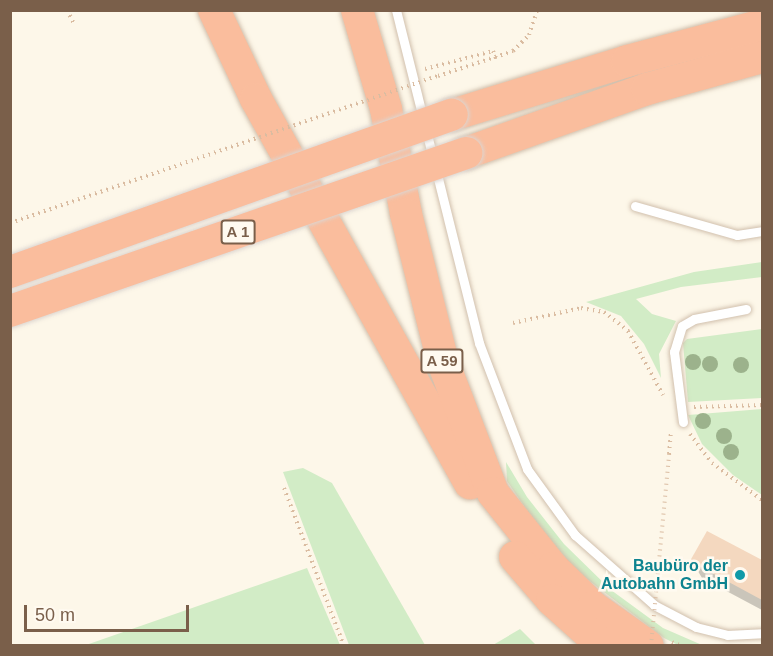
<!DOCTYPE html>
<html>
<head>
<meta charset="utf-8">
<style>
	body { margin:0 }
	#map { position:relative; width:773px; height:656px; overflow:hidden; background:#fdf7e9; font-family:Arial,sans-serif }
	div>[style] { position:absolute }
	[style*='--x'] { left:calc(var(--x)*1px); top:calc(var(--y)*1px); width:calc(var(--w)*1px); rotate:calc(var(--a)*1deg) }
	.green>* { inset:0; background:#d2ecc6 }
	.shadow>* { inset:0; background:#0003 }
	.building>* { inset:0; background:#f4d8bf }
	.path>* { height:4px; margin-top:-2px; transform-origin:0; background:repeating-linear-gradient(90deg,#dabca1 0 1.5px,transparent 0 6px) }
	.roads { filter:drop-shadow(0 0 2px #d1c0ad) drop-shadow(0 0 2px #d1c0ad) }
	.lane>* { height:9px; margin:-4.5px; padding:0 4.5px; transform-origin:4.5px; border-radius:4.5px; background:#fff }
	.highway>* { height:32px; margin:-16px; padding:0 16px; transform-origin:16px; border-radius:16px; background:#fabd9d }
	.path-bridge>* { height:4px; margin-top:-2px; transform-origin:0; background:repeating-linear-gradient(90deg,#dabca1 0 1.5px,transparent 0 6px) }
	.bridges { filter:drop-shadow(0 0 2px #dcd5d0) drop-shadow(0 0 2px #dcd5d0) }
	.highway-bridge>* { height:32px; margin:-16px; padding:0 16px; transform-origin:16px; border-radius:16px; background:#fabd9d }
	.trees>* { width:16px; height:16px; margin:-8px; border-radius:50%; background:#9cb28c }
	.dots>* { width:16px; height:16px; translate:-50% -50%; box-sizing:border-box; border:3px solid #fffaf0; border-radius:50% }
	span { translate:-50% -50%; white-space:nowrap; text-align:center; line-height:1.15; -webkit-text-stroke:5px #fffaf0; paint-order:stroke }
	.shield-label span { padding:2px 4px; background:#fffaf0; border:2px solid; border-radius:4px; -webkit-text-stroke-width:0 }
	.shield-label { font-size:15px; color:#7a5f4a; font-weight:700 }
	.culture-label { font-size:16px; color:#0d838f; font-weight:700 }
	.right { translate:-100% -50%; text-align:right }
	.frame { position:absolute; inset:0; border:12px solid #7a5f4a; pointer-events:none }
	.scale { position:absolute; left:24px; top:605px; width:165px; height:27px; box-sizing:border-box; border:3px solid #7a5f4a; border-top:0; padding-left:8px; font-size:18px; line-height:21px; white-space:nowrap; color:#7a5f4a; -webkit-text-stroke:4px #fffaf0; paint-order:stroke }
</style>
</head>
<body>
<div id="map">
	<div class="green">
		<i style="clip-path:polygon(762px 262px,762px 277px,681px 287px,636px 299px,652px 314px,676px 321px,659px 354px,661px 378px,644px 344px,621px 316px,586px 302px,694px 272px)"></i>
		<i style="clip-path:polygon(762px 329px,762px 398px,688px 402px,683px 343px,687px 339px)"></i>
		<i style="clip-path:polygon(762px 409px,762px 495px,733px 475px,702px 444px,688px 415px)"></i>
		<i style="clip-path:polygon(506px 462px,527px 497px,564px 544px,611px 590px,663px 628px,702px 645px,678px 645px,664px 638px,578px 572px,539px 528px,507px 481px)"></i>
		<i style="clip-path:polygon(303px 468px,332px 483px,425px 645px,349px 645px,283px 472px)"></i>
		<i style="clip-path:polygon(307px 568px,340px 645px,86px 645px)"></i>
		<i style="clip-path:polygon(520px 629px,536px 645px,493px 645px)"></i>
	</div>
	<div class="shadow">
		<i style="clip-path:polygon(707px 533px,762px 562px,762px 610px,702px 578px,692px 561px)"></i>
	</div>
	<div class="building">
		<i style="clip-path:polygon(707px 531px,762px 560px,762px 600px,690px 561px)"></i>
	</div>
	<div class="path">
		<i style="--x:67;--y:10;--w:16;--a:63"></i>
		<i style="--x:425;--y:69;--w:70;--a:-14.8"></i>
		<i style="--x:493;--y:51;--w:8;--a:67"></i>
		<i style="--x:438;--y:76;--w:79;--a:-18.4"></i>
		<i style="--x:513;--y:51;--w:23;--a:-45"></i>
		<i style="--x:529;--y:35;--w:26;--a:-72"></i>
		<i style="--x:513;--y:323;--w:70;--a:-12.4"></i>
		<i style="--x:581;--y:308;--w:23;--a:10"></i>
		<i style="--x:604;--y:312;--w:31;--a:38"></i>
		<i style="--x:628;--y:331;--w:73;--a:61.3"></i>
		<i style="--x:694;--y:407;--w:68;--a:-1.7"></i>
		<i style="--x:690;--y:434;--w:36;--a:53"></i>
		<i style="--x:712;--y:463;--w:62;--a:36.5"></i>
		<i style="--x:669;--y:454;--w:23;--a:-85"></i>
		<i style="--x:284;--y:488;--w:169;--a:69.2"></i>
		<i style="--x:672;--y:642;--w:11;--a:22"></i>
	</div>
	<div class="roads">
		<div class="lane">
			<i style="--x:396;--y:10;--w:343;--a:76"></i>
			<i style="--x:479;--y:343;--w:135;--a:69.1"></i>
			<i style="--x:527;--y:469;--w:82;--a:54"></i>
			<i style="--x:575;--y:535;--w:106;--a:41.5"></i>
			<i style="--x:654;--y:605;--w:47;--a:27.6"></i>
			<i style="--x:696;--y:627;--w:32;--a:14"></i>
			<i style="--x:727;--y:635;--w:35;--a:-3"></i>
			<i style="--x:635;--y:206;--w:106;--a:15.9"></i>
			<i style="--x:737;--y:235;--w:25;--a:-9"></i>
			<i style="--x:683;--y:422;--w:71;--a:-97.3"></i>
			<i style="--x:674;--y:352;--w:27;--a:-73"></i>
			<i style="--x:682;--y:326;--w:14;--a:-30"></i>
			<i style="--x:694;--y:319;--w:53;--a:-10.9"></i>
		</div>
		<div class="highway">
			<i style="--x:214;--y:10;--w:98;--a:64.7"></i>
			<i style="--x:256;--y:99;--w:440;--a:60.9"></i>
			<i style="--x:357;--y:10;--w:103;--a:73.7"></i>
			<i style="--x:386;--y:109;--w:107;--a:79.2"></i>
			<i style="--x:406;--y:214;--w:153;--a:76"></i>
			<i style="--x:443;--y:362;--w:140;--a:69.1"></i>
			<i style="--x:493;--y:493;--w:96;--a:51.3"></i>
			<i style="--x:553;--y:568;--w:56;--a:44.3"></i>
			<i style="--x:593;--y:607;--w:67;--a:35.3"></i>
			<i style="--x:452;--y:115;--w:183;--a:-17.1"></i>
			<i style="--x:627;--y:61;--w:140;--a:-14.9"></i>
			<i style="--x:466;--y:153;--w:192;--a:-19.5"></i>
			<i style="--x:647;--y:89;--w:119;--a:-15.5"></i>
			<i style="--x:515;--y:557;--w:57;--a:49.3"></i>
			<i style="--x:552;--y:600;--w:69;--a:42"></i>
		</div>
	</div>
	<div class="path-bridge">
		<i style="--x:10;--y:223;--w:453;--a:-19"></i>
		<i style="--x:651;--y:646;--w:193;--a:-84.6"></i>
	</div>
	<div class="bridges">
		<div class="highway-bridge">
			<i style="--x:10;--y:272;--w:469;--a:-19.6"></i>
			<i style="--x:10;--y:311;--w:483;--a:-19.1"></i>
		</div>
	</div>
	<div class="trees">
		<i style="left:693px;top:362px"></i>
		<i style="left:710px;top:364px"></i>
		<i style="left:741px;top:365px"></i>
		<i style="left:703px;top:421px"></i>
		<i style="left:724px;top:436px"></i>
		<i style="left:731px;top:452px"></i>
	</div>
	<div class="dots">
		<i style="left:740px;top:575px;background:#0f9aa8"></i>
	</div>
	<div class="shield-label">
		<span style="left:238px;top:232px">A 1</span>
		<span style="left:442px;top:361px">A 59</span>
	</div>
	<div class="culture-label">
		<span class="right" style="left:728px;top:575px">Baubüro der<br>Autobahn GmbH</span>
	</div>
	<div class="frame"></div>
	<div class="scale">50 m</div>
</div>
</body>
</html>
